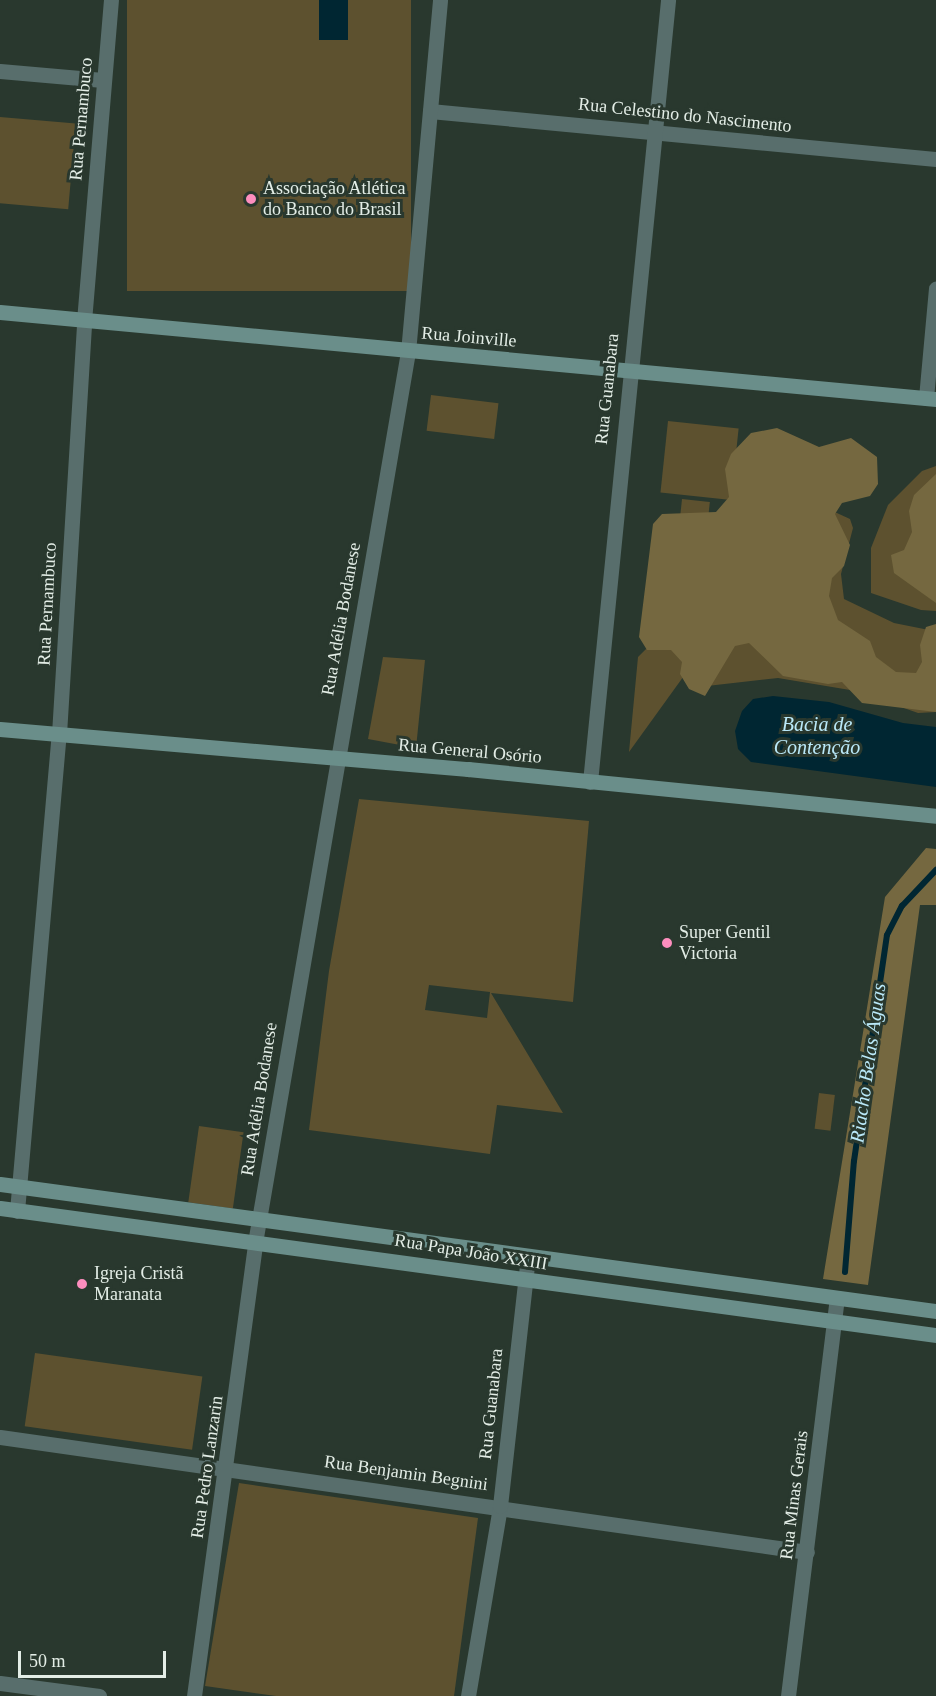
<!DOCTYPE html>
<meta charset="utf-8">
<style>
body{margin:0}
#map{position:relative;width:936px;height:1696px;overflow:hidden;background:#29382e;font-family:Georgia,serif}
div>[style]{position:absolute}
.green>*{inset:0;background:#5d512f;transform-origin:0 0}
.forest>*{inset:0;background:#756840}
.water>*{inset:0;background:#002632;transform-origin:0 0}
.stream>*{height:6px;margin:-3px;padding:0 3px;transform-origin:3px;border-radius:3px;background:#002632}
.street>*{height:15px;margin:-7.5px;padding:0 7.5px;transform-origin:7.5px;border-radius:7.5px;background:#586e6c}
.secondary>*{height:15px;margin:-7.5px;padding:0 7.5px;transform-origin:7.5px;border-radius:7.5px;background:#6a8e8a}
.dots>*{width:16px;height:16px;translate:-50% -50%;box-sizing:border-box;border:3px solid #29382e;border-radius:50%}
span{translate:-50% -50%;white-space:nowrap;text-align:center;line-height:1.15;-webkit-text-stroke:6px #29382e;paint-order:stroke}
.street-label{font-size:18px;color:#e3ede6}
.poi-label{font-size:18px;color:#e3ede6}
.left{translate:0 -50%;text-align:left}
.water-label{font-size:20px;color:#bae9f9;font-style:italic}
.scale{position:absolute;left:18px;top:1651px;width:148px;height:27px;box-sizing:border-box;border:3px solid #e3ede6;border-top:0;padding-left:8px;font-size:18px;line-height:21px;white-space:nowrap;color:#e3ede6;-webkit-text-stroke:4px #29382e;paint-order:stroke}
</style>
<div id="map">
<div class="green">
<i style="left:127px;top:0;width:284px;height:291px"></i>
<i style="left:0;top:117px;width:76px;height:86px;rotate:5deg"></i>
<i style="left:431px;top:395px;width:68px;height:36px;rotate:7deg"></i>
<i style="left:668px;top:421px;width:71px;height:72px;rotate:6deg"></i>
<i style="clip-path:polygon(936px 466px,936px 611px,921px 610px,871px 593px,871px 548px,888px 505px,922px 471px)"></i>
<i style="left:682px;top:499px;width:28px;height:25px;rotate:6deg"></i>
<i style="clip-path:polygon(826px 508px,850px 519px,853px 528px,841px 574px,844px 599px,894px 623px,934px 631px,936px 712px,918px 713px,856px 691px,778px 678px,707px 686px,706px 664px)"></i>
<i style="clip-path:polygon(655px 570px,686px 673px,629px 752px,638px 657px,653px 642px)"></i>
<i style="clip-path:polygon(383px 657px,425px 660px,416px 748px,368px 739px)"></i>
<i style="clip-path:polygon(evenodd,359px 799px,589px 821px,573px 1002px,491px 993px,563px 1113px,497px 1105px,490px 1154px,309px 1130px,329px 971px,359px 799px,429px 985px,490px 992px,487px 1018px,425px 1010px,429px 985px)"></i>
<i style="left:819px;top:1093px;width:16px;height:36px;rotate:7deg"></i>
<i style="left:199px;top:1126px;width:45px;height:77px;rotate:8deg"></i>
<i style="left:35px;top:1353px;width:169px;height:74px;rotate:8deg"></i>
<i style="clip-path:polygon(239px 1483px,478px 1518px,454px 1696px,276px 1696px,205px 1686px)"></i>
</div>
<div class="forest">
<i style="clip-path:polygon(777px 428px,819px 447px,851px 438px,877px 457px,878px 484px,870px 496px,842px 503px,835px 514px,850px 545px,844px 566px,832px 578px,829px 596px,838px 620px,870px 641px,876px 657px,896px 672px,916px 673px,922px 662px,920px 645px,926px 627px,936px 624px,936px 712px,862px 703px,842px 682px,828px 684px,783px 676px,749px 643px,735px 646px,705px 696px,689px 689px,680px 674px,682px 662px,671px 650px,647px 650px,639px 637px,653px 524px,662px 514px,716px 512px,729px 497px,725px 469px,731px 454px,751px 433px)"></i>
<i style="clip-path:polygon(936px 474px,936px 603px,894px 573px,891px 555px,904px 550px,912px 532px,909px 511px,914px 495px)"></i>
<i style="clip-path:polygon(926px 848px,936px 849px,936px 905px,920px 905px,868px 1285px,823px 1279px,885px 897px)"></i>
</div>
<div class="water">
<i style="left:319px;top:0;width:29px;height:40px"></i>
<i style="clip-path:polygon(773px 696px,829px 702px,903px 723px,936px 727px,936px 787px,751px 762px,738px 749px,735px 731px,742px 711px,753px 699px)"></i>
</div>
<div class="stream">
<i style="left:845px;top:1272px;width:111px;rotate:-85.4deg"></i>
<i style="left:854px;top:1161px;width:228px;rotate:-81.7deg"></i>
<i style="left:887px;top:935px;width:33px;rotate:-63deg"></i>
<i style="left:902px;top:906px;width:50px;rotate:-46.6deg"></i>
</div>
<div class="street">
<i style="left:0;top:71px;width:103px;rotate:5deg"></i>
<i style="left:430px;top:111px;width:508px;rotate:5.42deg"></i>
<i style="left:926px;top:398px;width:110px;rotate:-84.8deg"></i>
<i style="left:590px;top:782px;width:786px;rotate:-84.3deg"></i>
<i style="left:17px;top:1211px;width:479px;rotate:-85deg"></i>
<i style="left:59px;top:734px;width:414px;rotate:-86.5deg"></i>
<i style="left:84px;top:321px;width:322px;rotate:-85.2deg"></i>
<i style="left:0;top:1437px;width:815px;rotate:8.11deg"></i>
<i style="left:0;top:1683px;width:100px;rotate:7.5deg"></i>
<i style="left:194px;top:1696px;width:457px;rotate:-82.3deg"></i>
<i style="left:255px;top:1243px;width:904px;rotate:-80.26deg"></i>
<i style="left:408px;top:352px;width:353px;rotate:-84.8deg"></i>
<i style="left:468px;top:1696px;width:193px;rotate:-80.4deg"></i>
<i style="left:500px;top:1506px;width:251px;rotate:-83.6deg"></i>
<i style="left:788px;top:1696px;width:400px;rotate:-83deg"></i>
</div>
<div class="secondary">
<i style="left:0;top:312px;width:940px;rotate:5.31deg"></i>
<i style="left:0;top:729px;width:470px;rotate:4.9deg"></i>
<i style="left:468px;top:769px;width:470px;rotate:5.7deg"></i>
<i style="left:0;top:1184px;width:945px;rotate:7.73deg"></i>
<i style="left:0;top:1208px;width:945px;rotate:7.73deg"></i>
</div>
<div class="dots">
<i style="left:251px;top:199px;background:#fd8ebe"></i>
<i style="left:667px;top:943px;background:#fd8ebe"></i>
<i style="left:82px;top:1284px;background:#fd8ebe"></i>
</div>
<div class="street-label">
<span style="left:685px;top:115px;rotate:6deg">Rua Celestino do Nascimento</span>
<span style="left:81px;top:119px;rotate:-85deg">Rua Pernambuco</span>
<span style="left:469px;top:337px;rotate:5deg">Rua Joinville</span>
<span style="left:607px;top:389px;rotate:-84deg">Rua Guanabara</span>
<span style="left:47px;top:604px;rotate:-87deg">Rua Pernambuco</span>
<span style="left:341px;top:619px;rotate:-80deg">Rua Adélia Bodanese</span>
<span style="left:470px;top:751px;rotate:5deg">Rua General Osório</span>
<span style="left:259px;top:1099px;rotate:-81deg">Rua Adélia Bodanese</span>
<span style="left:471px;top:1252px;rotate:9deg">Rua Papa João XXIII</span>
<span style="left:491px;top:1404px;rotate:-84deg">Rua Guanabara</span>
<span style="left:207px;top:1467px;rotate:-82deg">Rua Pedro Lanzarin</span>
<span style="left:406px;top:1473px;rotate:8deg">Rua Benjamin Begnini</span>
<span style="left:794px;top:1495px;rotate:-83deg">Rua Minas Gerais</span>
</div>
<div class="poi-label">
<span class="left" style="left:263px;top:199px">Associação Atlética<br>do Banco do Brasil</span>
<span class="left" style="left:679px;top:943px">Super Gentil<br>Victoria</span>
<span class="left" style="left:94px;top:1284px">Igreja Cristã<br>Maranata</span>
</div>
<div class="water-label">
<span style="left:817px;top:736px">Bacia de<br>Contenção</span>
<span style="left:868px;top:1063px;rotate:-82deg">Riacho Belas Águas</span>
</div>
<div class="scale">50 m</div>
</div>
